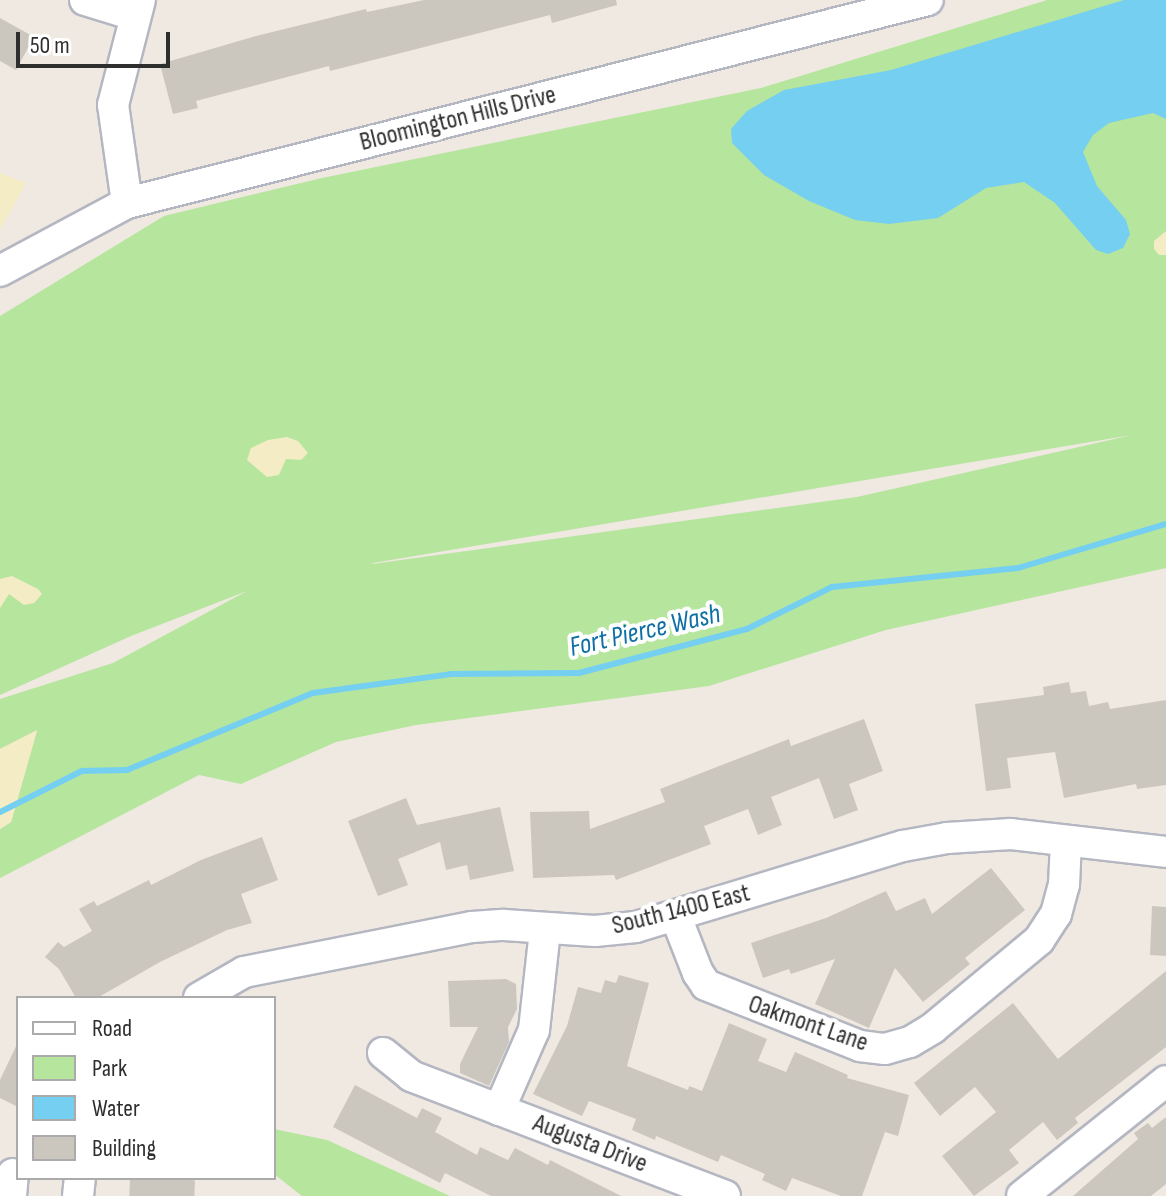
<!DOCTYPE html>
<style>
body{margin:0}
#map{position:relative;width:1166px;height:1196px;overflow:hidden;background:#efe9e1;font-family:"Sofia Sans Condensed",sans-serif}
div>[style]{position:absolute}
.green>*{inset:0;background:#b6e59e}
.sand>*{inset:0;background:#f3ecc5}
.water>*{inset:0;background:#75cff0}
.stream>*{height:6px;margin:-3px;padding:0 3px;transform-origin:3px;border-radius:3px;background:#75cff0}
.building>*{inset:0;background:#cbc7bf;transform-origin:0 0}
.roads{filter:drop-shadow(2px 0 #b4b7c1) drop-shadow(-2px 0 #b4b7c1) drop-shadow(0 2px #b4b7c1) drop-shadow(0 -2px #b4b7c1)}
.minor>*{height:30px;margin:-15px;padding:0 15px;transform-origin:15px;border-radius:15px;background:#fff}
span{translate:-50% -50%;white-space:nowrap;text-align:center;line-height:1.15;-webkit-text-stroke:8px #fff;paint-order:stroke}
.street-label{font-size:26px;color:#2e2e2e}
.water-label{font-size:28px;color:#0d6fa3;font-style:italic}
.legend{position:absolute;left:16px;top:996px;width:260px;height:184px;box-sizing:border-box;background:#fff;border:2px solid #ababab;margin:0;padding:10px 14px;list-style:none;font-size:24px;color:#2e2e2e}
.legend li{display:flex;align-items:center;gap:16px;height:40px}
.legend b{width:40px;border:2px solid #ababab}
.scale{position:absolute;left:16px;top:32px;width:154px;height:36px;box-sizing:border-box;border:4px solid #2e2e2e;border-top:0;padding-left:10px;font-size:24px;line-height:28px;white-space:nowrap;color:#2e2e2e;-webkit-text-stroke:6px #fff;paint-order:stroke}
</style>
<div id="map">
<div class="green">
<i style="clip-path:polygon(evenodd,1047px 0,1166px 0,1166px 568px,886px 630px,709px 686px,416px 725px,336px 742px,241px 784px,199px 775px,0 878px,0 829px,11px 822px,37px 731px,0 749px,0 699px,113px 663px,247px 591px,131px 636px,0 695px,0 316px,164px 216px,322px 178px,761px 88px,1047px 0,1132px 435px,857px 497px,372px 564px,373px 563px,1132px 435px)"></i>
<i style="clip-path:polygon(274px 1129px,327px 1140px,450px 1196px,302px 1196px,274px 1174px)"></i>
</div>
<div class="sand">
<i style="clip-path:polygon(0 173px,26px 183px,0 230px)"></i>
<i style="clip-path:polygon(1166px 231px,1166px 255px,1159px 255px,1154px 249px,1154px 241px)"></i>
<i style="clip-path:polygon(287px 437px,298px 441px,308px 453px,301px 460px,286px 459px,279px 475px,267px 477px,247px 460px,251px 448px,268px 440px)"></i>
<i style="clip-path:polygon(12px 576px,38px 589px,42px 594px,34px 603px,24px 605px,9px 594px,0 608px,0 579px)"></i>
<i style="clip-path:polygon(37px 730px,11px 822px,0 829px,0 749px)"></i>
</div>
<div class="water">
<i style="clip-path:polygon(1124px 0,1166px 0,1166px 119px,1153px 113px,1109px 123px,1093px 135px,1083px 152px,1097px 186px,1126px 220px,1130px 234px,1123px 248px,1108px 254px,1096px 250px,1055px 203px,1024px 182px,986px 188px,938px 218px,889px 224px,855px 220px,809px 201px,764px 175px,732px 143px,731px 129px,747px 111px,784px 90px,891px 70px)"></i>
</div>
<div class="stream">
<i style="left:0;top:812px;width:92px;rotate:-26.6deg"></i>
<i style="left:82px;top:771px;width:45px;rotate:-1.3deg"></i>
<i style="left:127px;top:770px;width:201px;rotate:-22.5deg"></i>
<i style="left:313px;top:693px;width:139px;rotate:-7.8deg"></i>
<i style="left:451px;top:674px;width:128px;rotate:-0.4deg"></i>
<i style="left:579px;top:673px;width:174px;rotate:-14.7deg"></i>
<i style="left:747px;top:629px;width:95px;rotate:-26.3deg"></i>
<i style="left:832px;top:587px;width:187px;rotate:-5.8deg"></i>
<i style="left:1018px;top:568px;width:154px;rotate:-16.6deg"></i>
</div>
<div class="building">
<i style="clip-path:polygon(424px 0,616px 0,617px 5px,552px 23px,550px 15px,330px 71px,329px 66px,196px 101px,198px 108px,173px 114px,160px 64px,256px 36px,366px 9px,367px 12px)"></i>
<i style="clip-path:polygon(0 18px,34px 37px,16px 70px,0 61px)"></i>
<i style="clip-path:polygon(1069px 682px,1071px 693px,1086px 691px,1089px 706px,1108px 702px,1110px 709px,1166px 700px,1166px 785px,1137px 789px,1136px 784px,1064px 798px,1055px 752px,1007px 758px,1011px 788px,986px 791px,975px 704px,1044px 695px,1043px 687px)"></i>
<i style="clip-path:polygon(864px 719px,883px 771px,849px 784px,858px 810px,834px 819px,819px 778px,771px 797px,782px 825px,758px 835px,748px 809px,704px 826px,711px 844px,616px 880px,614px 875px,533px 878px,530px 812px,589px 811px,590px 829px,665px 802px,660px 789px,789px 739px,791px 746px)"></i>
<i style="clip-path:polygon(406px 798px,417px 825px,500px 807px,514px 871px,470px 880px,467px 865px,446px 870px,440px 842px,398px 859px,408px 885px,378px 896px,348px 821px)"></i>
<i style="clip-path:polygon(262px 837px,278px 880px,241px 894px,252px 923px,227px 930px,160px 962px,97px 998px,76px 998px,59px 969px,45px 957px,58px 942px,64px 947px,92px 931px,79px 909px,94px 901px,97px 906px,149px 880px,151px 885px,201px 860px)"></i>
<i style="clip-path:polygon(991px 868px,1025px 910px,965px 958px,970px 964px,923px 1002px,895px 968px,869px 1028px,815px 1004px,835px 959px,791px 974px,789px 969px,763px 978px,751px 943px,826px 918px,886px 891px,896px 911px,925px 898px,932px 914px)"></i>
<i style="clip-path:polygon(1152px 906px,1166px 907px,1166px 956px,1150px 955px)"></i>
<i style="clip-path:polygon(1166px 971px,1166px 1047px,1075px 1118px,1078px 1123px,1057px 1140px,1043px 1122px,1009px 1150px,1019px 1163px,974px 1196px,942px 1156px,996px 1112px,975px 1087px,940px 1116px,914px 1083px,1013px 1003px,1058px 1059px)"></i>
<i style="clip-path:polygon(619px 975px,649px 983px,627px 1066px,688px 1090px,689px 1086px,702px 1091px,729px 1023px,767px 1039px,758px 1061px,786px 1072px,795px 1052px,848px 1075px,847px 1078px,909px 1095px,898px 1136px,885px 1132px,862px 1196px,841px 1196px,792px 1178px,786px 1191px,762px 1180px,765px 1174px,721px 1155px,718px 1162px,656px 1136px,655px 1140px,632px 1130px,636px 1119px,589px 1101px,582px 1116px,533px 1094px,567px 1026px,578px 987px,601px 993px,605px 980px,616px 983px)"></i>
<i style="clip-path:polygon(506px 979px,516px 984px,517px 1009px,508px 1027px,509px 1042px,489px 1086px,460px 1073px,460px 1064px,478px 1027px,450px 1027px,448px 981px)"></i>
<i style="clip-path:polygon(18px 1042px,18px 1107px,0 1098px,0 1080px)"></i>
<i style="clip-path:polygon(355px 1085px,417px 1118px,422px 1108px,442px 1118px,435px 1132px,477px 1155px,480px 1147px,508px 1160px,515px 1148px,548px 1165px,550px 1160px,621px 1196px,491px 1196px,445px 1173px,440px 1183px,333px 1127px)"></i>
<i style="clip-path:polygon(1166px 1117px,1166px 1184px,1151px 1196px,1073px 1196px,1138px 1139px,1134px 1133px,1148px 1123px,1152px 1128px)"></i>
<i style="left:130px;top:1178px;width:65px;height:18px;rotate:2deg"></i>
</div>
<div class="roads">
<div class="minor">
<i style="left:85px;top:0;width:51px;rotate:17deg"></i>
<i style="left:127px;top:203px;width:99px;rotate:-98.1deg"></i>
<i style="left:113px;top:105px;width:108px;rotate:-75.6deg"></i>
<i style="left:0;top:271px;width:144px;rotate:-28.2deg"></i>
<i style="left:127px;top:203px;width:826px;rotate:-14.22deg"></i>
<i style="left:676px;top:917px;width:60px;rotate:68.6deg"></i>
<i style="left:698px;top:973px;width:14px;rotate:56deg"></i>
<i style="left:706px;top:985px;width:166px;rotate:21.6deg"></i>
<i style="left:860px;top:1046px;width:25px;rotate:7deg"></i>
<i style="left:885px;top:1049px;width:26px;rotate:-16deg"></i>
<i style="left:910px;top:1042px;width:27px;rotate:-31deg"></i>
<i style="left:933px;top:1028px;width:138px;rotate:-39.7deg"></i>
<i style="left:1039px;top:940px;width:31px;rotate:-57deg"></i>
<i style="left:1056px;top:914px;width:30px;rotate:-75deg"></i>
<i style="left:1064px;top:885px;width:44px;rotate:-87.4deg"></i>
<i style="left:199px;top:998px;width:52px;rotate:-30deg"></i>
<i style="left:244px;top:972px;width:232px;rotate:-11.2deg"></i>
<i style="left:472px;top:927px;width:32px;rotate:-4deg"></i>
<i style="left:504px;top:925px;width:91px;rotate:3.8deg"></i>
<i style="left:595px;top:931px;width:41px;rotate:-5.6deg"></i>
<i style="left:636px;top:927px;width:279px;rotate:-16.9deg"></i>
<i style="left:903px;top:846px;width:45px;rotate:-10.3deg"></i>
<i style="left:947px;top:838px;width:64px;rotate:-3.6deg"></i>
<i style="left:1011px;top:834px;width:156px;rotate:6.6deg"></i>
<i style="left:383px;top:1053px;width:36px;rotate:39deg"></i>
<i style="left:411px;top:1076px;width:336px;rotate:20.9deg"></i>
<i style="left:499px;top:1110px;width:87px;rotate:-66.4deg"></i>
<i style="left:534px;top:1030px;width:101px;rotate:-83.7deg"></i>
<i style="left:11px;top:1196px;width:22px;rotate:-85deg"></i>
<i style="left:78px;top:1196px;width:18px;rotate:-84deg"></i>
<i style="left:1022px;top:1196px;width:184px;rotate:-38.6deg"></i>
</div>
</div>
<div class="street-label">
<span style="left:458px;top:119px;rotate:-14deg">Bloomington Hills Drive</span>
<span style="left:681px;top:910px;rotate:-14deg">South 1400 East</span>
<span style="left:808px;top:1024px;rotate:19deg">Oakmont Lane</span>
<span style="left:590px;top:1144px;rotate:21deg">Augusta Drive</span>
</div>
<div class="water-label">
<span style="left:645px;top:631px;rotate:-13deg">Fort Pierce Wash</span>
</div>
<ul class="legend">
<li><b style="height:10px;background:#fff"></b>Road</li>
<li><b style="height:22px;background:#b6e59e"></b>Park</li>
<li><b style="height:22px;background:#75cff0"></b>Water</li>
<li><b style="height:22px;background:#cbc7bf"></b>Building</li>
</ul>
<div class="scale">50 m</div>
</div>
